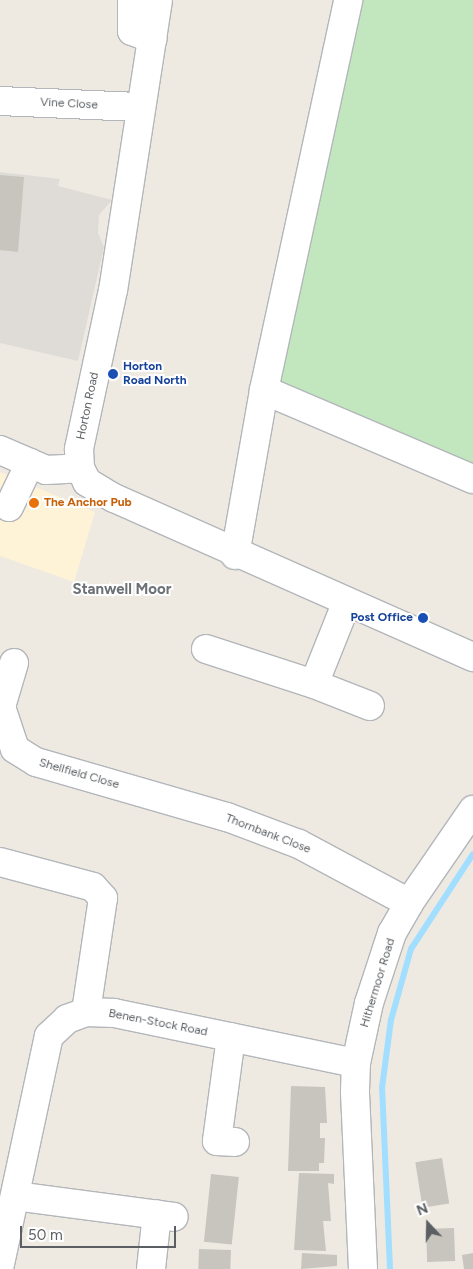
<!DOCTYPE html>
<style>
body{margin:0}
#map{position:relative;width:473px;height:1269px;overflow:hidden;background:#eeeae2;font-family:Figtree,sans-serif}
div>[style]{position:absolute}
.commercial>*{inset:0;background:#fef2d7}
.industrial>*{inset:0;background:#dfdcd7}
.green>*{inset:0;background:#c2e6be}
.stream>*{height:6px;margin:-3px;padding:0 3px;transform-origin:3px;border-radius:3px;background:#a1deff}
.building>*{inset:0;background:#c8c5bf;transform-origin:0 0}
.roads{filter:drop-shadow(1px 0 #b3b6ba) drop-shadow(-1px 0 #b3b6ba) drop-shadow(0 1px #b3b6ba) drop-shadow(0 -1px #b3b6ba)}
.minor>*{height:28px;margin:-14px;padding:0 14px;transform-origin:14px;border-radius:14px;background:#fff}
.dots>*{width:14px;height:14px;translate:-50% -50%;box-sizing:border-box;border:2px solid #fff;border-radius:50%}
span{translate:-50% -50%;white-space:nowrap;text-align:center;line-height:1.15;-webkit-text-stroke:4px #fff;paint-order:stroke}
.street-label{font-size:12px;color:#5b5f63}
.transit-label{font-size:12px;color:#164399;font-weight:700}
.left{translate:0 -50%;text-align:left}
.right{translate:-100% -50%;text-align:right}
.food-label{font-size:12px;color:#c56008;font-weight:700}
.quarter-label{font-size:15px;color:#6c7175;font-weight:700}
.north{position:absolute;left:403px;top:1199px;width:50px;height:50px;-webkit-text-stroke:4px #fff;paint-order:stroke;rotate:339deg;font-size:14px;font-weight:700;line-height:20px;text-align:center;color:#5b5f63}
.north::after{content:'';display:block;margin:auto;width:18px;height:22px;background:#5b5f63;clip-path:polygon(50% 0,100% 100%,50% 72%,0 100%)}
.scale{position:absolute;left:20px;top:1226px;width:156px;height:22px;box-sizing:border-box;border:2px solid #5b5f63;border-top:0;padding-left:6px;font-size:15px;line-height:18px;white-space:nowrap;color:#5b5f63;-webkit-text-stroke:4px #fff;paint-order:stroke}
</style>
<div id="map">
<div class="commercial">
<i style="clip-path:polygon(0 472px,95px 512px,74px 582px,0 556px)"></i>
</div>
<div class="industrial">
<i style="clip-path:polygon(0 172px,60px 179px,58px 186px,112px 200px,99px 215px,98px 233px,104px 247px,78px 361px,0 343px)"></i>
</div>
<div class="green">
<i style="clip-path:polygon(355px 0,473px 0,473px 482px,271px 384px)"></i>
</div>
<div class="stream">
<i style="left:390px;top:1269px;width:181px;rotate:-92.5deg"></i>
<i style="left:382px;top:1088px;width:69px;rotate:-82.5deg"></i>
<i style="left:391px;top:1020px;width:74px;rotate:-74.3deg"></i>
<i style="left:411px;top:949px;width:113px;rotate:-56.9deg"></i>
</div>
<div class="building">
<i style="clip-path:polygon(0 175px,24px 177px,18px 252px,0 250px)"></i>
<i style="clip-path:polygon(291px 1086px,325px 1087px,327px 1123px,320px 1123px,320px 1138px,325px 1138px,324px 1163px,319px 1163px,319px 1171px,288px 1171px)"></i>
<i style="left:442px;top:1158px;width:46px;height:27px;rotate:81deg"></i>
<i style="clip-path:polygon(299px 1173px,334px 1174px,334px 1184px,328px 1183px,331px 1221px,323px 1221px,326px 1251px,294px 1250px)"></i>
<i style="left:211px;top:1174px;width:28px;height:68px;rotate:6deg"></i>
<i style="left:454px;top:1228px;width:33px;height:28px;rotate:88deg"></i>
<i style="left:199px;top:1249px;width:32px;height:20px;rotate:2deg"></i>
<i style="clip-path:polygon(302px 1253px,337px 1255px,337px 1266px,301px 1269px)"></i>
<i style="clip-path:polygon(473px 1253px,473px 1269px,464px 1269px,462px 1255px)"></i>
</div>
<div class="roads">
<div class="minor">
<i style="left:132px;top:0;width:31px;rotate:90deg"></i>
<i style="left:132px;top:31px;width:22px;rotate:21deg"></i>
<i style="left:158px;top:0;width:293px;rotate:98.8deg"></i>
<i style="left:113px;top:290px;width:163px;rotate:102.1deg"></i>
<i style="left:79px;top:449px;width:19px;rotate:87deg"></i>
<i style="left:80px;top:468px;width:16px;rotate:63deg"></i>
<i style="left:87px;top:482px;width:31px;rotate:31deg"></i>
<i style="left:114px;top:498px;width:393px;rotate:23.9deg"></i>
<i style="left:0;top:101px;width:139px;rotate:2.5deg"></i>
<i style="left:264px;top:390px;width:227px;rotate:23.1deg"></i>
<i style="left:0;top:450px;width:50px;rotate:23.5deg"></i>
<i style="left:46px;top:470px;width:34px;rotate:-3deg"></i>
<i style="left:9px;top:507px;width:49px;rotate:-64.5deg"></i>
<i style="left:235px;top:555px;width:168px;rotate:-80deg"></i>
<i style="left:264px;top:390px;width:399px;rotate:-77.8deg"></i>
<i style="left:346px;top:604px;width:86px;rotate:111.8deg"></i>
<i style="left:314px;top:684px;width:60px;rotate:21.4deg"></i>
<i style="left:206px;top:649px;width:114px;rotate:18deg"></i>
<i style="left:14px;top:663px;width:46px;rotate:106.5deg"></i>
<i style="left:1px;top:707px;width:44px;rotate:71.6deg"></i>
<i style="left:15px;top:749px;width:25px;rotate:32deg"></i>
<i style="left:36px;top:762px;width:199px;rotate:16.1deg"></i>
<i style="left:227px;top:817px;width:77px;rotate:20.6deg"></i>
<i style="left:299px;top:844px;width:125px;rotate:28.2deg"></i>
<i style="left:0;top:862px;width:96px;rotate:15deg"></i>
<i style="left:93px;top:887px;width:15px;rotate:48deg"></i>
<i style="left:103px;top:898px;width:115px;rotate:98.5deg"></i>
<i style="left:231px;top:1037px;width:105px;rotate:97.7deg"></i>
<i style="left:217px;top:1141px;width:18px;rotate:3deg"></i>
<i style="left:15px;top:1196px;width:160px;rotate:7.5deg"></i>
<i style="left:0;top:1264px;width:233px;rotate:-77.9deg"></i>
<i style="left:49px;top:1036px;width:25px;rotate:-43deg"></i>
<i style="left:67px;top:1019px;width:20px;rotate:-20deg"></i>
<i style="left:86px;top:1012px;width:28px;rotate:2deg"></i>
<i style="left:114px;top:1013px;width:247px;rotate:11.7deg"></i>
<i style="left:151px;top:1269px;width:55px;rotate:-83.8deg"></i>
<i style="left:363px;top:1269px;width:178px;rotate:-92.6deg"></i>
<i style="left:355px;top:1091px;width:28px;rotate:-88deg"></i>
<i style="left:356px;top:1063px;width:61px;rotate:-77.8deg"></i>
<i style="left:369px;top:1003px;width:74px;rotate:-71.8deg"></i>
<i style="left:392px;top:933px;width:34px;rotate:-60deg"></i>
<i style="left:409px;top:903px;width:113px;rotate:-55.5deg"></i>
</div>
</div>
<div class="dots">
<i style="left:113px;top:374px;background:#1a4fb4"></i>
<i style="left:34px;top:503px;background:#e8710a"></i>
<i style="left:423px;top:618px;background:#1a4fb4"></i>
</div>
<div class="street-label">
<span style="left:69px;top:104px;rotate:3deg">Vine Close</span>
<span style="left:88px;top:406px;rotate:-78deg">Horton Road</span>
<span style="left:79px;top:774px;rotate:16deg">Shellfield Close</span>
<span style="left:268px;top:834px;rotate:21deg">Thornbank Close</span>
<span style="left:378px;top:983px;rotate:-73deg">Hithermoor Road</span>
<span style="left:158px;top:1023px;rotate:11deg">Benen-Stock Road</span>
</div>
<div class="transit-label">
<span class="left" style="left:123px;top:374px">Horton<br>Road North</span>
<span class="right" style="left:413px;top:618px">Post Office</span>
</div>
<div class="food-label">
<span class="left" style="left:44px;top:503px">The Anchor Pub</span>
</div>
<div class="quarter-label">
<span style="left:122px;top:590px">Stanwell Moor</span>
</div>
<div class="north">N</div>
<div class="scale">50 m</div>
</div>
